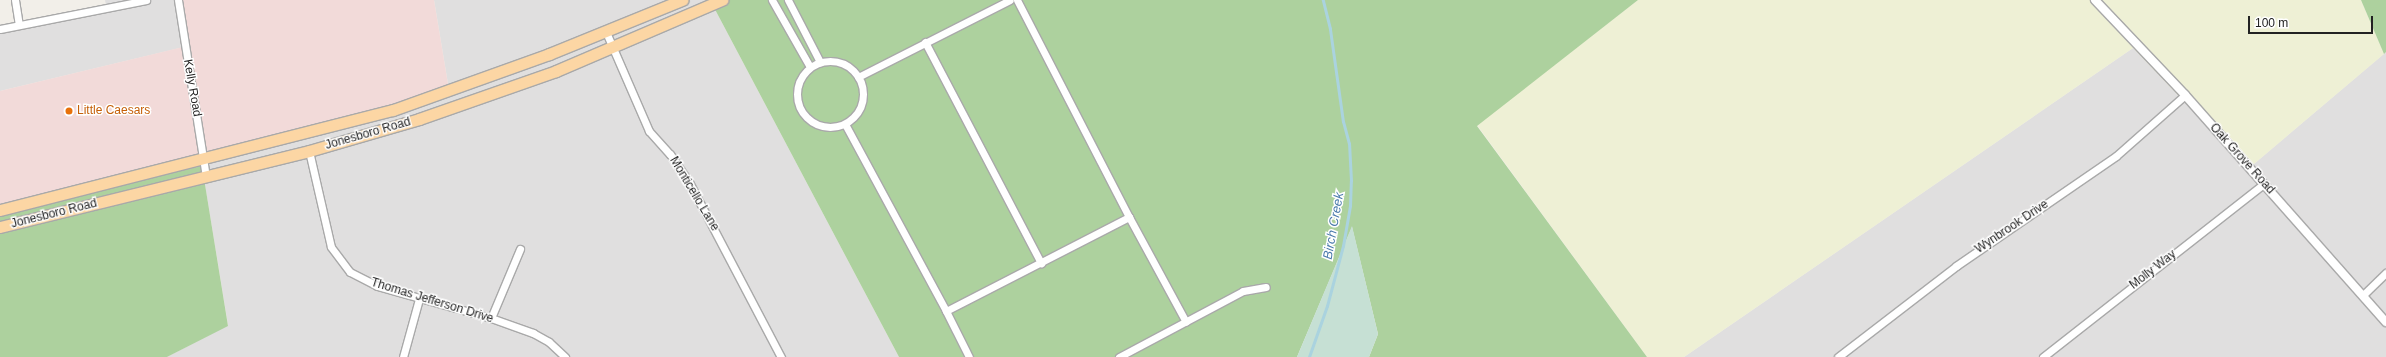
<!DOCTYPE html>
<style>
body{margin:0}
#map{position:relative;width:2386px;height:357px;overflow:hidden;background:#f2efe9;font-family:Helvetica,sans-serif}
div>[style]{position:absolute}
.residential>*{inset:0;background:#e0dfdf}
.commercial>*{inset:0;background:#f2dad9}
.farmland>*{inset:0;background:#eef0d5}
.forest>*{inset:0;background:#add19e}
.wetland>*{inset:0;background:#c6e0d4}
.stream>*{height:2.5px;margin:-1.25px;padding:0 1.25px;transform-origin:1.25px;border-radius:1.25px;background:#aad3df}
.roads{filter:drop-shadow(1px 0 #a9a9a9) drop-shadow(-1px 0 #a9a9a9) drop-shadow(0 1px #a9a9a9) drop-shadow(0 -1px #a9a9a9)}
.minor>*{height:7px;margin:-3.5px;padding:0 3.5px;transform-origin:3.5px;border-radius:3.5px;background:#fff}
.minor>.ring{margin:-3.5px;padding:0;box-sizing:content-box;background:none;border:7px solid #fff;border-radius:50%}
.tertiary>*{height:8px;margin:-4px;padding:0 4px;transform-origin:4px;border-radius:4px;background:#fff}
.primary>*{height:11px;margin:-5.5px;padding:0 5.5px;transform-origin:5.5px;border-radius:5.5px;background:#fcd6a4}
.dots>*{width:11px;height:11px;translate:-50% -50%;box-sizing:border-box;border:2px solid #fff;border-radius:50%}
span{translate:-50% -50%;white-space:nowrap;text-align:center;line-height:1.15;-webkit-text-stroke:3px #fff;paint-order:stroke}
.street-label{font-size:12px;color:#222}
.food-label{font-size:12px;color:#c56008}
.left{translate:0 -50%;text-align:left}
.water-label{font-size:13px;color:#4a7aab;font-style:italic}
.scale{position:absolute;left:2248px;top:16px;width:125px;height:18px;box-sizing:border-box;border:2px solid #222;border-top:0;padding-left:5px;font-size:12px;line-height:14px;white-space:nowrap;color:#222;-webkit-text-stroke:3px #fff;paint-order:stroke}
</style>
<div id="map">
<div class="residential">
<i style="clip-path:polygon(105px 0,175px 0,184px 47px,0 91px,0 29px,106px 5px)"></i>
<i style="clip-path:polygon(434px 0,710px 0,899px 357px,167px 357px,228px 325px,202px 166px,450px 96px)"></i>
<i style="clip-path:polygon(2133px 48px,2248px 169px,2386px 52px,2386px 357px,1684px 357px)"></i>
</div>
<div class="commercial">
<i style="clip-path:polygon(175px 0,434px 0,450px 96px,202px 166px,0 212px,0 91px,183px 47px)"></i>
</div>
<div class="farmland">
<i style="clip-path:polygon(1638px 0,2361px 0,2384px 54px,2248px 169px,2133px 48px,1684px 357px,1647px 357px,1477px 125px)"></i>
</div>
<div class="forest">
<i style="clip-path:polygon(710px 0,1638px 0,1477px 126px,1647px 357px,1369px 357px,1378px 334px,1352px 227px,1297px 357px,899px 357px)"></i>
<i style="clip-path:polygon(2361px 0,2386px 0,2386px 52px,2384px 54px)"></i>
<i style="clip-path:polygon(202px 166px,228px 326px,167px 357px,0 357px,0 212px)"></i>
</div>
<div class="wetland">
<i style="clip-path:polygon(1352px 226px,1378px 334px,1369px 357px,1297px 357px)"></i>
</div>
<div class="stream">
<i style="left:1309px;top:357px;width:54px;rotate:-70.6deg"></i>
<i style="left:1327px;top:306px;width:62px;rotate:-75.1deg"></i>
<i style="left:1343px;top:246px;width:41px;rotate:-80.1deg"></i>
<i style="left:1350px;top:206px;width:25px;rotate:-88deg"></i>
<i style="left:1351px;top:181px;width:37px;rotate:-93deg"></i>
<i style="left:1349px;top:144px;width:23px;rotate:-105deg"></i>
<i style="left:1343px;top:122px;width:94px;rotate:-98deg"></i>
<i style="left:1330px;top:29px;width:30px;rotate:-104deg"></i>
</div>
<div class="roads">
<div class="minor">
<i style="left:15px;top:0;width:24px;rotate:81deg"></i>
<i style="left:178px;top:0;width:179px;rotate:81deg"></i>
<i style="left:772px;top:0;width:77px;rotate:60.4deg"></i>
<i style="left:788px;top:0;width:70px;rotate:62.7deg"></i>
<i style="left:0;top:29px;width:149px;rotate:-11.2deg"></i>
<i style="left:606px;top:32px;width:108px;rotate:66.5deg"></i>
<i style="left:649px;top:131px;width:31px;rotate:48deg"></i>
<i style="left:670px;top:154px;width:34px;rotate:56deg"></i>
<i style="left:689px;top:182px;width:198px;rotate:62.3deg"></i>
<i style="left:925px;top:42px;width:250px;rotate:62.3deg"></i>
<i class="ring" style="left:797px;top:61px;width:59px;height:59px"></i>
<i style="left:858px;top:77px;width:170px;rotate:-26.9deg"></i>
<i style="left:845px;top:124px;width:213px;rotate:61.6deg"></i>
<i style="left:946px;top:311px;width:206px;rotate:-27.2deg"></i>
<i style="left:1129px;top:217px;width:244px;rotate:-117.3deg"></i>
<i style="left:309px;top:151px;width:98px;rotate:77.1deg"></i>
<i style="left:331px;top:247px;width:31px;rotate:53deg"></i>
<i style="left:350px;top:272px;width:30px;rotate:27deg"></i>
<i style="left:377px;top:286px;width:118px;rotate:15.7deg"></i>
<i style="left:491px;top:318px;width:45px;rotate:19.7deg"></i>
<i style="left:533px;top:333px;width:18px;rotate:29deg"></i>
<i style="left:549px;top:342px;width:22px;rotate:43deg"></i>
<i style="left:1129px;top:217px;width:119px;rotate:61.5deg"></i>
<i style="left:2363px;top:295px;width:32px;rotate:-44deg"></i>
<i style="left:946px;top:311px;width:51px;rotate:63.4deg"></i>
<i style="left:491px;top:318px;width:75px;rotate:-67.2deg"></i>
<i style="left:403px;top:357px;width:60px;rotate:-74.6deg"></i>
<i style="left:1119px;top:357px;width:140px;rotate:-28deg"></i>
<i style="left:1243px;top:291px;width:23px;rotate:-10deg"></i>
<i style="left:1838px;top:357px;width:149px;rotate:-37.6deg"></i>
<i style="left:1956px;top:266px;width:194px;rotate:-34.5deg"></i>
<i style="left:2116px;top:156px;width:92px;rotate:-41.5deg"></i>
<i style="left:2043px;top:357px;width:281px;rotate:-38.1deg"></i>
</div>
<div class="tertiary">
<i style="left:2095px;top:0;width:131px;rotate:46.5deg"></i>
<i style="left:2185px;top:95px;width:303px;rotate:48.5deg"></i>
</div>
<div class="primary">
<i style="left:0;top:210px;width:406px;rotate:-14.3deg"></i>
<i style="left:393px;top:110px;width:166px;rotate:-19.7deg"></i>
<i style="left:549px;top:54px;width:144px;rotate:-22.1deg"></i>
<i style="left:0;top:227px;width:318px;rotate:-13.8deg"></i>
<i style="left:309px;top:151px;width:115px;rotate:-16.2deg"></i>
<i style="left:419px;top:119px;width:145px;rotate:-19.3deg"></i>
<i style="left:556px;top:71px;width:181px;rotate:-23.2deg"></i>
</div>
</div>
<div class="dots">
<i style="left:69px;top:111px;background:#e8710a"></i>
</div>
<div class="street-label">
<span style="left:192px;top:88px;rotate:80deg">Kelly Road</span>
<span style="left:368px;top:134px;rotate:-16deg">Jonesboro Road</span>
<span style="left:2242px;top:159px;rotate:48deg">Oak Grove Road</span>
<span style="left:694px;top:194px;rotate:59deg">Monticello Lane</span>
<span style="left:54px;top:214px;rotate:-14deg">Jonesboro Road</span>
<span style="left:2012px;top:227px;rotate:-34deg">Wynbrook Drive</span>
<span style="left:2153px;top:270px;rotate:-38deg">Molly Way</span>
<span style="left:432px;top:301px;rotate:17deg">Thomas Jefferson Drive</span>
</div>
<div class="food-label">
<span class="left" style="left:77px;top:111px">Little Caesars</span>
</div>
<div class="water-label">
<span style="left:1334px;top:226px;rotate:-80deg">Birch Creek</span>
</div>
<div class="scale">100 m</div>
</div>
